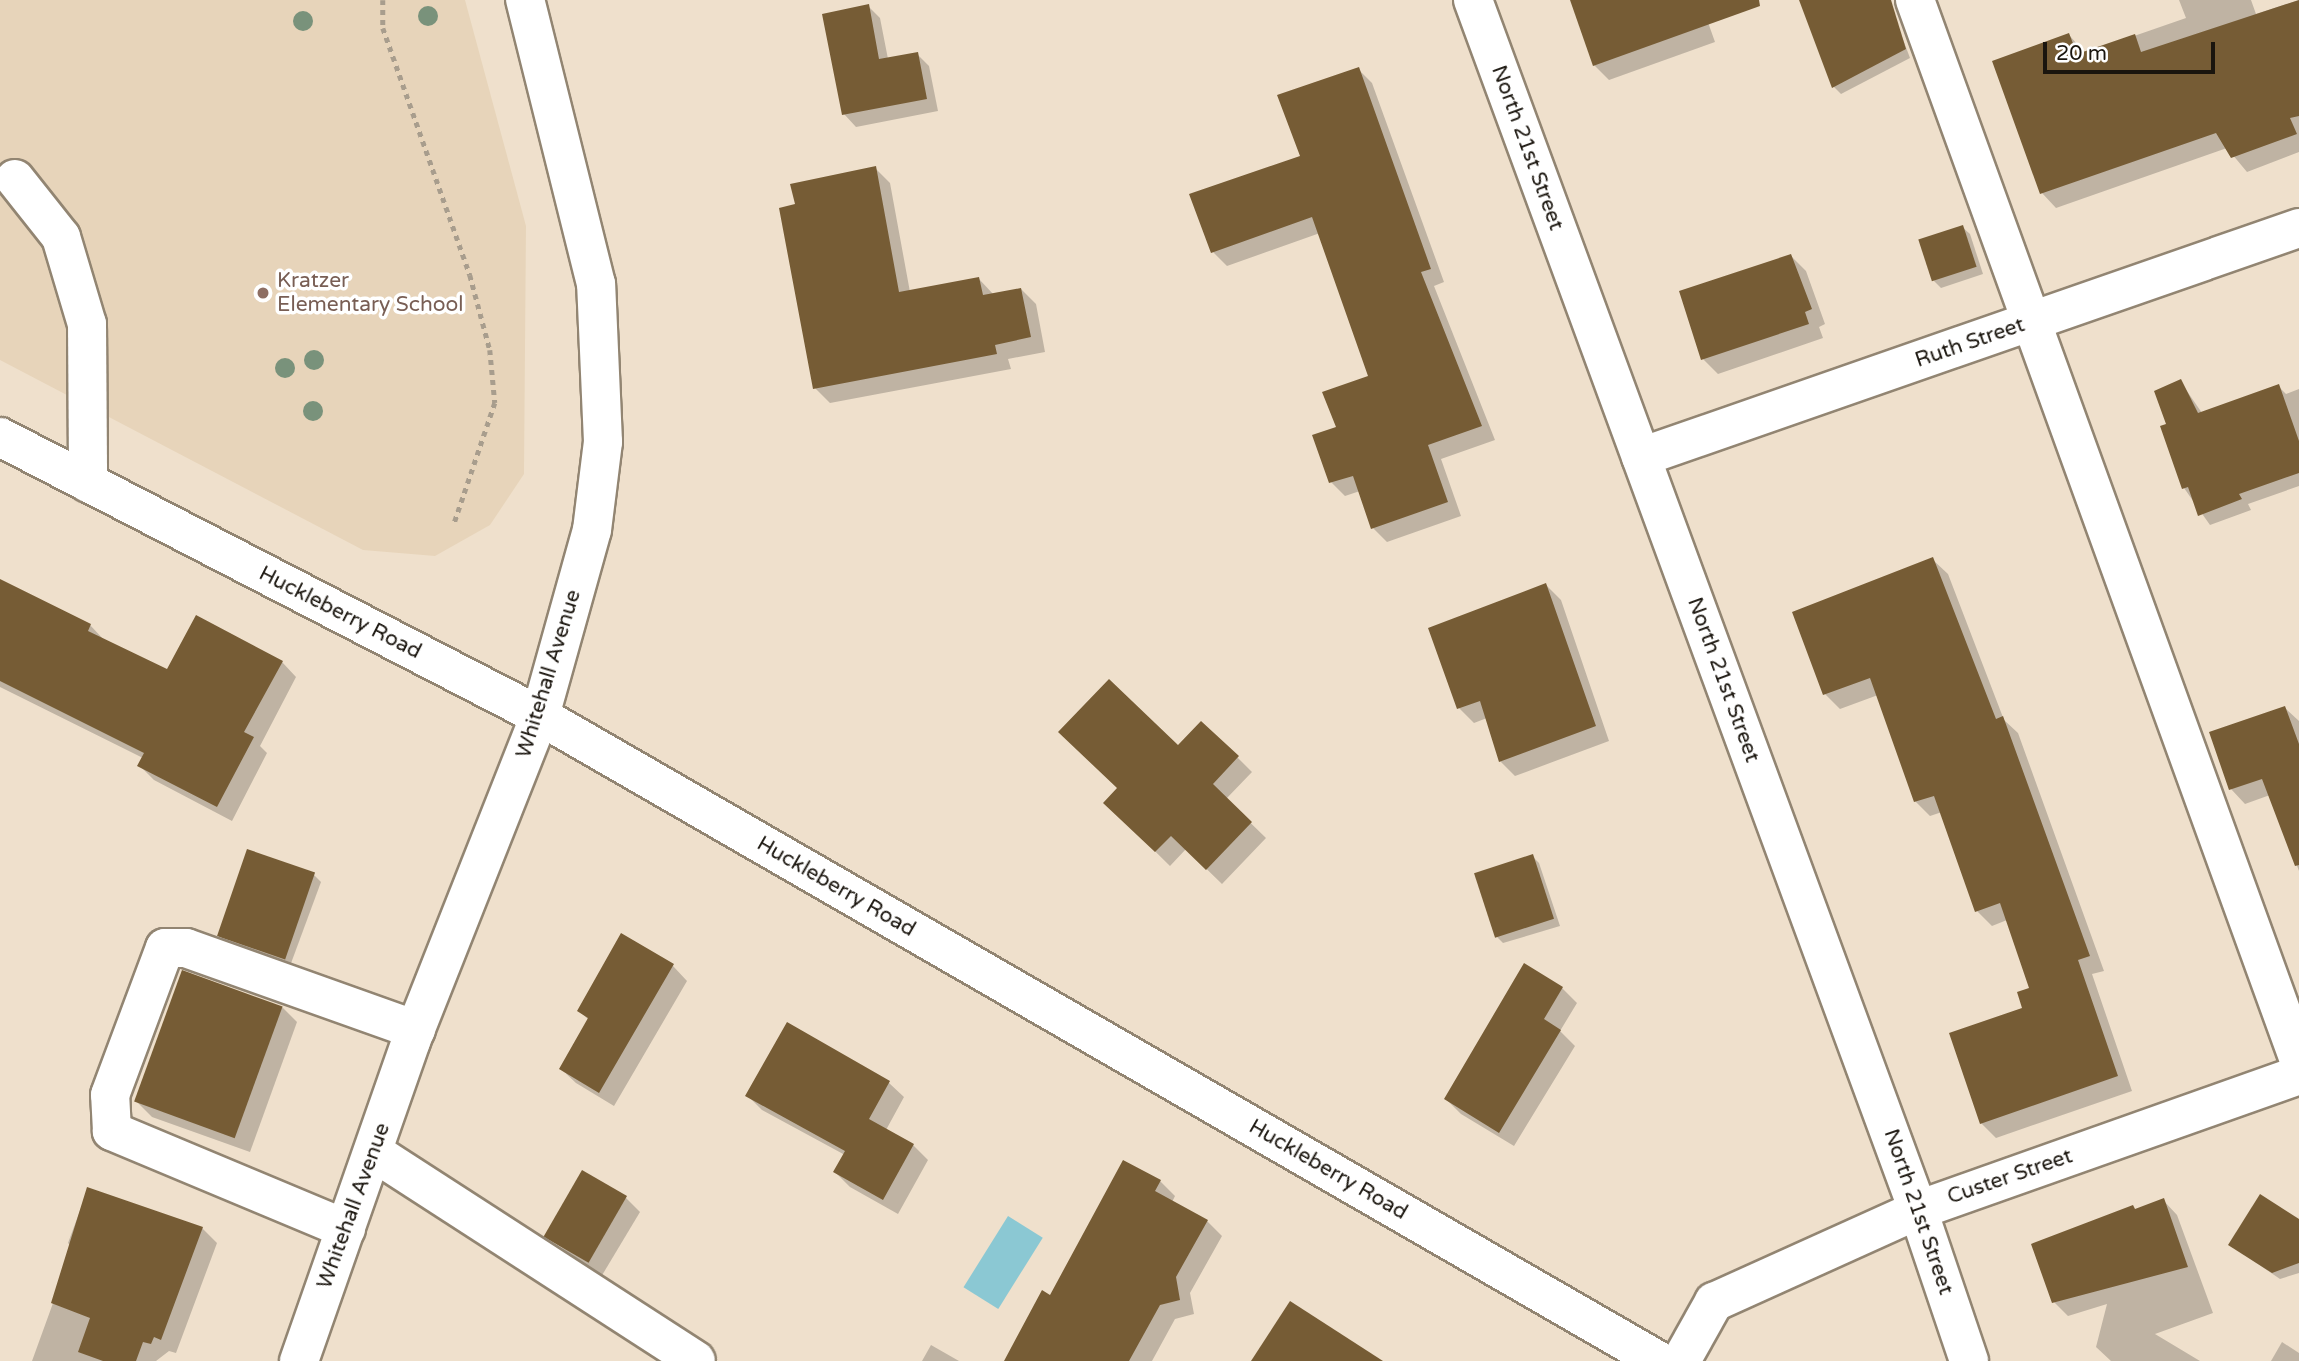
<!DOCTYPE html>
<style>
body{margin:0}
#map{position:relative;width:2299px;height:1361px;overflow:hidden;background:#efe0cc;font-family:"Varela Round",sans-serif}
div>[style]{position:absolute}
.built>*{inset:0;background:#e7d4ba}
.water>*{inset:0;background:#8bc8d3;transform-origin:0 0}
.shadow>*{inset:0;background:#0003}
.building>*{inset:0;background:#765c35;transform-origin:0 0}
.path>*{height:4.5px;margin-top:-2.25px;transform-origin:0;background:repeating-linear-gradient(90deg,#a89d8d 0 5px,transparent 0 10px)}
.roads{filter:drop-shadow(2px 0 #928572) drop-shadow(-2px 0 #928572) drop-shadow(0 2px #928572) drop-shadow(0 -2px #928572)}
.minor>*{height:38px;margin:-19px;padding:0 19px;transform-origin:19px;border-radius:19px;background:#fff}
.trees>*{width:20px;height:20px;margin:-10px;border-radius:50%;background:#79927b}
.dots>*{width:19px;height:19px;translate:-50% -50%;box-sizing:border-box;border:4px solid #fff;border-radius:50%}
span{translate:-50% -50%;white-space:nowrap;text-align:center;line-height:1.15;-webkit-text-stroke:7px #fff;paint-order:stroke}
.street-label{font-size:21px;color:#1a150e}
.education-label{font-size:21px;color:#785e54}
.left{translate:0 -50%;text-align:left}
.scale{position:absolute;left:2043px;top:42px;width:172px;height:32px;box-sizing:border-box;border:4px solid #1a150e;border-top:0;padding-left:9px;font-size:21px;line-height:24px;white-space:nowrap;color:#1a150e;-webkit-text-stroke:5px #fff;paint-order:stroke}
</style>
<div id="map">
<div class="built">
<i style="clip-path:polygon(0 0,465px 0,526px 226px,524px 474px,490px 525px,435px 556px,363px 550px,0 360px)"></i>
</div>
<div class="water">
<i style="left:1008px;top:1216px;width:41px;height:84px;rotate:32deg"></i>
</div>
<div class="shadow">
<i style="clip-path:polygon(1572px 0,1700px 0,1715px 42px,1609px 80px,1594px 65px)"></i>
<i style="clip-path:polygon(1801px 0,1888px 0,1910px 58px,1841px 94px,1834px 87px)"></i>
<i style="clip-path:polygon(2179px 0,2251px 0,2256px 14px,2299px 0,2299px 152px,2247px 172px,2227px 148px,2056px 208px,2042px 193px,1994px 62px,2069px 35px,2085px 53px,2186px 18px)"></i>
<i style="clip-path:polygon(868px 6px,880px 18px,888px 59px,917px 54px,929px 66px,938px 111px,856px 127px,844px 114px)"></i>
<i style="clip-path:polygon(1358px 69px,1372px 83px,1444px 282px,1434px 286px,1495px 440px,1441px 459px,1461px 516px,1387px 542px,1373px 528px,1360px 491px,1345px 496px,1331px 482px,1338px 428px,1370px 377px,1320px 233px,1227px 266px,1213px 252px,1302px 157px)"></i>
<i style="clip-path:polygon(875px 168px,890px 183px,910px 292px,979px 279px,994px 295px,1021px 289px,1036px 304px,1045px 352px,1008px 359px,1011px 369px,830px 403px,815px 388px,797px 205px)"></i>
<i style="clip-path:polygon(1962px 227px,1970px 234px,1983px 274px,1941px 288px,1934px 281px)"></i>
<i style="clip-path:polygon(1791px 256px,1806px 271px,1825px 324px,1819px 327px,1823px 338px,1718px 374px,1703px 359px)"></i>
<i style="clip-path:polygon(2180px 381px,2202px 413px,2278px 386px,2286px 394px,2299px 389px,2299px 486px,2248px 504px,2251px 510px,2210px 525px,2184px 488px,2168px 425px)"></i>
<i style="clip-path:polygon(1933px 560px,1948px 574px,2004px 720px,2018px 733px,2104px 971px,2092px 974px,2132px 1091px,1996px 1138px,1981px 1123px,2031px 989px,2007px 920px,1992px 926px,1977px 911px,1942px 812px,1930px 816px,1915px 801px,1878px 695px,1840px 709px,1825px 694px)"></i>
<i style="clip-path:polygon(0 583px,90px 625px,105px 641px,168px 671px,282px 662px,296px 677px,260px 746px,267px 753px,232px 821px,154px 780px,139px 765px,143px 758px,0 687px)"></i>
<i style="clip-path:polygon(1546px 585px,1561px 600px,1609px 741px,1515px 776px,1500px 761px,1487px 718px,1474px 723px,1459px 708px)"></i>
<i style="clip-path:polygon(2285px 708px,2299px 721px,2299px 871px,2270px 795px,2245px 804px,2231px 789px,2211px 733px)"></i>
<i style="clip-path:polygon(1178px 747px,1237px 757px,1252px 772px,1226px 799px,1266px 838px,1222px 884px,1186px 849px,1170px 866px,1106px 803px)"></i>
<i style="clip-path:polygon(1532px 856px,1539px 863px,1560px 926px,1503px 943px,1496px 936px)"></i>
<i style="clip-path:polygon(314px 875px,321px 882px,290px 966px,226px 942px,218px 935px)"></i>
<i style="clip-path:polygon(673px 966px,687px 981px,614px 1106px,576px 1083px,561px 1069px,589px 1020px,579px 1011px)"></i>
<i style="clip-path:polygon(1562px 988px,1577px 1003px,1560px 1031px,1575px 1046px,1514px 1146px,1461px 1114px,1446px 1099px)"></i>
<i style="clip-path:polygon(282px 1007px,297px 1022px,250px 1152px,152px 1117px,137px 1102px)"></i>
<i style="clip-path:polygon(787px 1025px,889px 1083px,904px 1097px,886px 1130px,913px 1145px,928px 1160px,898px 1214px,850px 1187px,835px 1172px,845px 1155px,762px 1110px,748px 1096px)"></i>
<i style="clip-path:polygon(1160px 1181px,1175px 1196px,1172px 1202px,1207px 1221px,1222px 1236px,1190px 1293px,1194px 1314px,1175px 1319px,1152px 1361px,1063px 1361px,1051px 1297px)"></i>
<i style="clip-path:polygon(88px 1189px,202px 1228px,217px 1243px,176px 1353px,169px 1351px,156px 1361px,32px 1361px,73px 1248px,68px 1243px)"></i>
<i style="clip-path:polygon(626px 1198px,640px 1212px,601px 1277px,545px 1235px)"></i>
<i style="clip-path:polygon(2163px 1200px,2177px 1215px,2213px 1313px,2155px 1334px,2200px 1361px,2111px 1361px,2096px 1347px,2107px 1304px,2068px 1316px,2054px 1302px,2136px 1210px)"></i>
<i style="clip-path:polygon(2299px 1220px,2299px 1273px,2280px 1279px,2230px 1245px)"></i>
<i style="clip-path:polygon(2282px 1342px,2299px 1353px,2299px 1361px,2271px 1361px)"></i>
<i style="clip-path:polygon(931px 1345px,959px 1361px,922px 1361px)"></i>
</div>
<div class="building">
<i style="clip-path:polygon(1570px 0,1759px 0,1760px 6px,1593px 66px)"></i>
<i style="clip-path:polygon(1799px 0,1891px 0,1906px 49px,1832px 88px)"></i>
<i style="clip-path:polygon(2299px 0,2299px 116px,2290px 118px,2297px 134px,2231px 158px,2216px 133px,2040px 194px,1992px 61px,2069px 33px,2077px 54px,2135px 34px,2141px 52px)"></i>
<i style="clip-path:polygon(869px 4px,879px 59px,918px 52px,927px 99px,842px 115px,822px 14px)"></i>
<i style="clip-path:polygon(1359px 67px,1431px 269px,1421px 272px,1482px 426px,1428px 445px,1448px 502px,1371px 529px,1353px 476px,1329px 483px,1312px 435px,1336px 427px,1322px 392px,1368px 376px,1312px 217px,1211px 253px,1189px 194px,1300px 156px,1277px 95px)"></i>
<i style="clip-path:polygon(876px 166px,899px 292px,979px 277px,983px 295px,1021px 288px,1031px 337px,995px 345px,997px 354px,813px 389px,779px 208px,795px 204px,790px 184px)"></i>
<i style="left:1963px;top:225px;width:44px;height:47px;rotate:72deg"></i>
<i style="clip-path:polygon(1791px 254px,1812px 309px,1805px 312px,1809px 324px,1701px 360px,1679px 291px)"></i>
<i style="clip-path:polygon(2181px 379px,2198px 413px,2279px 384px,2299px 441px,2299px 473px,2239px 494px,2242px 499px,2198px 516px,2188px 487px,2182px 489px,2160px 426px,2166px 424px,2154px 391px)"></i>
<i style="clip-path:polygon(1933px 557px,1996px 719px,2003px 716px,2090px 956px,2078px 960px,2118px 1076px,1980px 1124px,1949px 1033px,2022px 1008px,2017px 992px,2029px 988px,2000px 903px,1975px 912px,1934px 796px,1914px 802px,1870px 678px,1823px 695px,1792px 612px)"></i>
<i style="clip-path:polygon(0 579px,91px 624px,88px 631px,167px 669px,196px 615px,283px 661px,244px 732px,254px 737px,217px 807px,137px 766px,144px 753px,0 681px)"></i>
<i style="clip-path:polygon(1546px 583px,1596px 726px,1499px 762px,1480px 701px,1457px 709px,1428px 628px)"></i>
<i style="clip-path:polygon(1109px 679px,1178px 745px,1201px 721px,1239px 756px,1213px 784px,1252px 822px,1206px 870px,1171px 836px,1155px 852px,1103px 803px,1117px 788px,1058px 732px)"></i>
<i style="clip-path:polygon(2285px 706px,2299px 744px,2299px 865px,2295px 866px,2262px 779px,2229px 790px,2209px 732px)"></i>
<i style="left:247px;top:849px;width:72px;height:92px;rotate:19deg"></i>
<i style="left:1533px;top:854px;width:68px;height:62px;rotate:72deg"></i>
<i style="clip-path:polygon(621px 933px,674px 964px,599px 1093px,559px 1069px,588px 1018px,577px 1011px)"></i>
<i style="clip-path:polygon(1524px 963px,1563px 987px,1544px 1019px,1561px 1030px,1499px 1133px,1444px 1099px)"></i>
<i style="left:182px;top:970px;width:107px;height:140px;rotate:20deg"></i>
<i style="clip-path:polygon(787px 1022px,890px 1081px,869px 1119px,914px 1144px,883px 1200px,833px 1172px,845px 1151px,745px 1096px)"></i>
<i style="clip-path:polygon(1123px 1160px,1161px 1180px,1155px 1191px,1208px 1220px,1176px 1277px,1180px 1300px,1160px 1305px,1129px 1361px,1004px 1361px,1042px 1290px,1050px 1295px)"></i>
<i style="left:582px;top:1170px;width:52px;height:77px;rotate:30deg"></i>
<i style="clip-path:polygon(87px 1187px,203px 1227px,161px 1340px,154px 1337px,151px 1344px,143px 1342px,136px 1361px,103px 1361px,78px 1352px,90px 1318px,51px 1303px)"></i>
<i style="clip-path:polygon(2260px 1194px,2299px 1219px,2299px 1263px,2272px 1273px,2228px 1245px)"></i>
<i style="clip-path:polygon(2164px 1198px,2188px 1267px,2052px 1303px,2031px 1244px,2133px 1205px,2135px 1209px)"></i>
<i style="clip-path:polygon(1290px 1301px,1383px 1361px,1251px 1361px)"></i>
</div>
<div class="path">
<i style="left:383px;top:0;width:28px;rotate:90deg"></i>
<i style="left:383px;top:28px;width:262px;rotate:70.6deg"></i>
<i style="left:470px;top:275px;width:78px;rotate:75.1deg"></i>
<i style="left:490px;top:350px;width:53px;rotate:84.6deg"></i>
<i style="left:495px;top:403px;width:128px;rotate:108.7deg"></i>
</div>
<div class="roads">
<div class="minor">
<i style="left:1473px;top:0;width:1289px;rotate:69.81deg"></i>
<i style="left:1918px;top:1210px;width:159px;rotate:71.3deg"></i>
<i style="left:1915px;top:0;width:1127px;rotate:70.09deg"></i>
<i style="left:15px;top:179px;width:74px;rotate:51.6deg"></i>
<i style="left:61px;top:237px;width:91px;rotate:73.4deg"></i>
<i style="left:87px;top:324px;width:159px;rotate:89.6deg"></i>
<i style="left:0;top:437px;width:608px;rotate:27.32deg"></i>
<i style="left:540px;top:716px;width:1292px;rotate:29.96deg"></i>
<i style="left:1641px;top:457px;width:697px;rotate:-19.19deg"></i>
<i style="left:375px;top:1153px;width:382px;rotate:32.9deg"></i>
<i style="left:346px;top:1229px;width:254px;rotate:-157.3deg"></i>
<i style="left:112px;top:1131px;width:36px;rotate:-93deg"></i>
<i style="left:110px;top:1095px;width:157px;rotate:-69.5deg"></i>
<i style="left:165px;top:948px;width:21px"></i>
<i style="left:186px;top:948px;width:244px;rotate:19.6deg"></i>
<i style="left:299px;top:1361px;width:339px;rotate:-70.7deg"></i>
<i style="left:411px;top:1041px;width:350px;rotate:-68.4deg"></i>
<i style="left:540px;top:716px;width:193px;rotate:-74.4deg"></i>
<i style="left:592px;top:530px;width:89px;rotate:-82.9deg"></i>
<i style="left:603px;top:442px;width:158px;rotate:-92.5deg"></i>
<i style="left:596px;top:284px;width:293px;rotate:-104deg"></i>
<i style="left:1681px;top:1361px;width:68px;rotate:-60.8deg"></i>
<i style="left:1714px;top:1302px;width:224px;rotate:-24.3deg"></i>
<i style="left:1918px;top:1210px;width:404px;rotate:-19.5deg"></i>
</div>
</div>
<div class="trees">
<i style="left:428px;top:16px"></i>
<i style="left:303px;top:21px"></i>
<i style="left:314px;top:360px"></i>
<i style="left:285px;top:368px"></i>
<i style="left:313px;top:411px"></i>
</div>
<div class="dots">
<i style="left:263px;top:293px;background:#8d6e63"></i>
</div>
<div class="street-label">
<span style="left:1527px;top:148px;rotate:70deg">North 21st Street</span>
<span style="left:1970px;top:343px;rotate:-19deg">Ruth Street</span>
<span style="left:340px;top:613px;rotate:27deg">Huckleberry Road</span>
<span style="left:549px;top:674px;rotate:-73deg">Whitehall Avenue</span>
<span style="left:1723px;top:680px;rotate:70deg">North 21st Street</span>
<span style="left:836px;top:887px;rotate:30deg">Huckleberry Road</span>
<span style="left:1328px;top:1170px;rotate:30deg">Huckleberry Road</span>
<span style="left:2010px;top:1177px;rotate:-19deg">Custer Street</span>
<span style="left:354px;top:1206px;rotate:-70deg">Whitehall Avenue</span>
<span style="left:1918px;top:1212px;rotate:71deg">North 21st Street</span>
</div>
<div class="education-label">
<span class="left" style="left:277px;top:293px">Kratzer<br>Elementary School</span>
</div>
<div class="scale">20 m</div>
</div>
